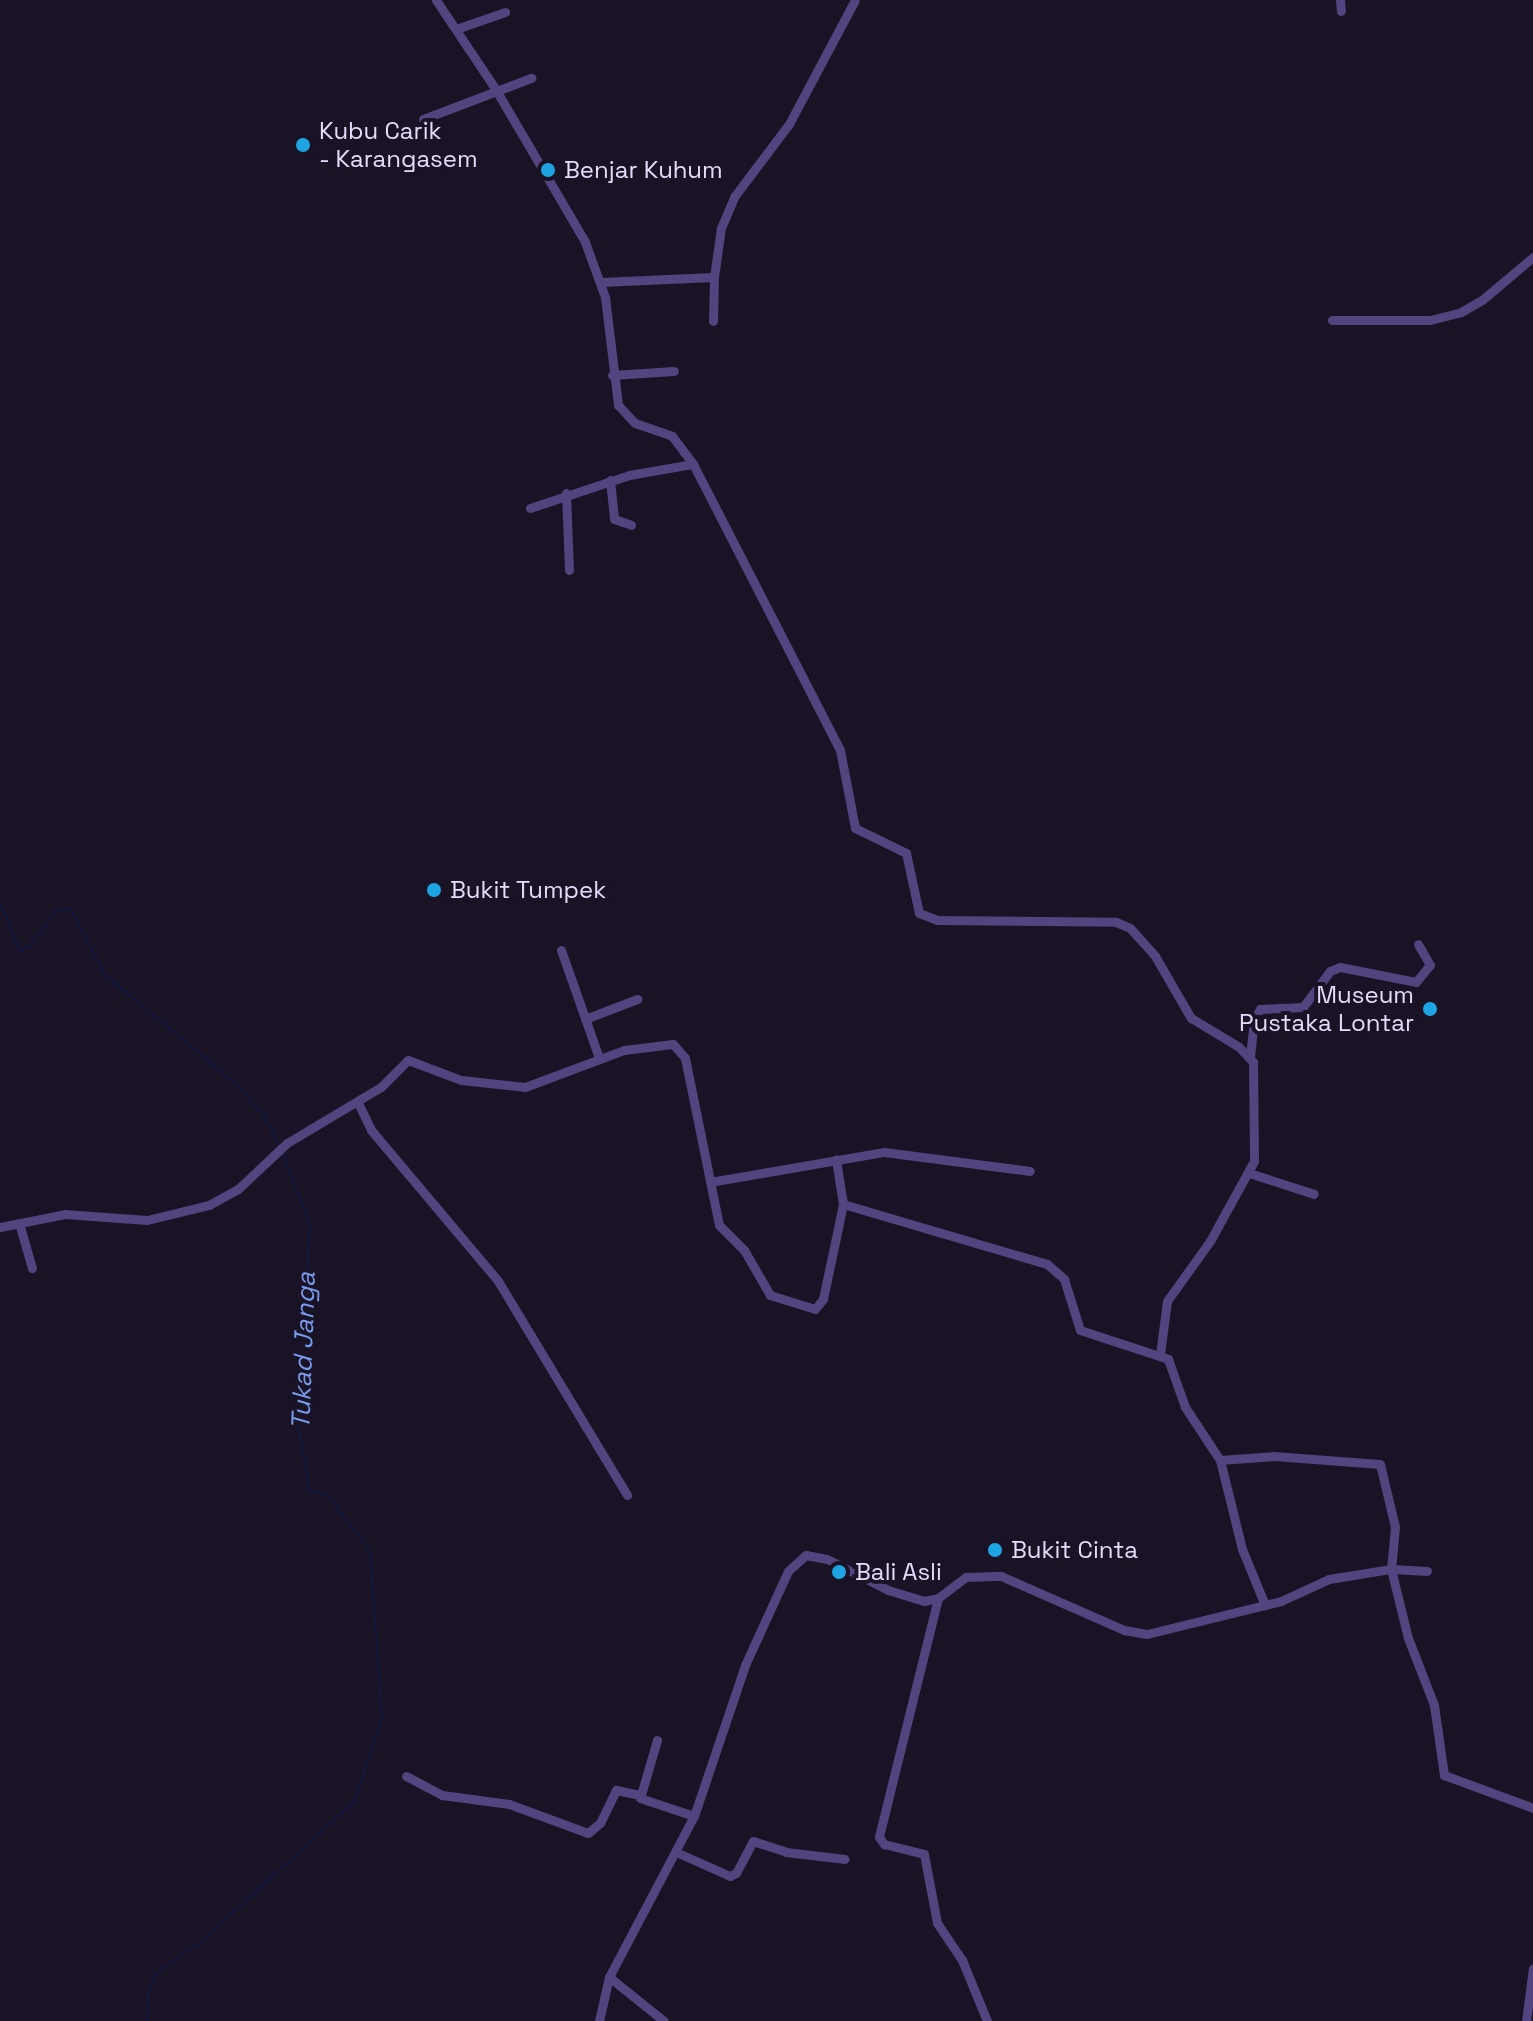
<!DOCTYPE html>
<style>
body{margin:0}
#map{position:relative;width:1533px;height:2021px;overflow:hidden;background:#1a1225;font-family:"Space Grotesk",sans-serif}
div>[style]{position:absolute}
.stream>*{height:2px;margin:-1px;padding:0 1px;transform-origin:1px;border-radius:1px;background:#11183f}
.minor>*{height:9px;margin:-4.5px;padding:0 4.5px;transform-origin:4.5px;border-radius:4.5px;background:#53437e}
.dots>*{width:22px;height:22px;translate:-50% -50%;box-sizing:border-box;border:4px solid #1a1225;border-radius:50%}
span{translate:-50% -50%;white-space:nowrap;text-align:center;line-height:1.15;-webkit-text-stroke:8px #1a1225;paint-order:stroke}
.poi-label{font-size:24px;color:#e6dbfa}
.left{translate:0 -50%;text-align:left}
.right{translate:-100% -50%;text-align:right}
.water-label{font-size:26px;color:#769bee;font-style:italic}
</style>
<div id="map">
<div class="stream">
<i style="left:0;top:903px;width:52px;rotate:67.4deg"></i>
<i style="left:20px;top:951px;width:11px;rotate:-27deg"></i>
<i style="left:30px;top:946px;width:45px;rotate:-53.1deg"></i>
<i style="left:57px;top:910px;width:14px;rotate:-4deg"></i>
<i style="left:71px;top:909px;width:74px;rotate:62.7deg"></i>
<i style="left:105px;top:975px;width:168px;rotate:39.7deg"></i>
<i style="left:234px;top:1082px;width:45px;rotate:47.7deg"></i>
<i style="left:264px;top:1115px;width:32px;rotate:64deg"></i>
<i style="left:147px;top:2021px;width:28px;rotate:-88deg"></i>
<i style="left:148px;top:1993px;width:20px;rotate:-70deg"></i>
<i style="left:155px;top:1974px;width:57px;rotate:-35.1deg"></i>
<i style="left:202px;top:1941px;width:207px;rotate:-42.5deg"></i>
<i style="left:355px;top:1801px;width:87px;rotate:-72deg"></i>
<i style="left:382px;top:1718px;width:167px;rotate:-94.1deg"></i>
<i style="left:370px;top:1551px;width:71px;rotate:-127deg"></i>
<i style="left:327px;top:1494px;width:17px;rotate:-170deg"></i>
<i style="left:310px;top:1491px;width:71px;rotate:-100.5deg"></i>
<i style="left:297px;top:1421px;width:195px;rotate:-86.2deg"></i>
<i style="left:310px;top:1226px;width:78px;rotate:-110.3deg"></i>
</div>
<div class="minor">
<i style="left:436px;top:0;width:108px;rotate:56.3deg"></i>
<i style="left:496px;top:90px;width:176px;rotate:59.6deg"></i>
<i style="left:585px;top:242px;width:59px;rotate:70deg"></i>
<i style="left:605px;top:297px;width:109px;rotate:83.1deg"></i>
<i style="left:618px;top:405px;width:25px;rotate:47deg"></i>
<i style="left:635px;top:423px;width:39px;rotate:19deg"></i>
<i style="left:672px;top:436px;width:35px;rotate:53deg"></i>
<i style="left:693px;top:464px;width:322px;rotate:62.8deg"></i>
<i style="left:840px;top:750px;width:79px;rotate:79.1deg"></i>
<i style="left:855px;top:828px;width:57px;rotate:26.1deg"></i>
<i style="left:906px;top:853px;width:61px;rotate:77.8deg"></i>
<i style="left:919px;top:913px;width:19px;rotate:21deg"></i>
<i style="left:937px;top:920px;width:179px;rotate:0.6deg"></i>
<i style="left:1116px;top:922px;width:15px;rotate:23deg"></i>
<i style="left:1130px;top:928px;width:38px;rotate:48deg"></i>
<i style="left:1155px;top:956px;width:72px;rotate:59.9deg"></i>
<i style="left:1191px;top:1018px;width:56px;rotate:31.1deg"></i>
<i style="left:1239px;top:1047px;width:21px;rotate:47deg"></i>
<i style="left:1253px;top:1062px;width:99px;rotate:89.4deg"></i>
<i style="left:1254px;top:1161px;width:91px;rotate:118.8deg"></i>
<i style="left:1210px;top:1241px;width:74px;rotate:125.6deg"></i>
<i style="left:1167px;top:1301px;width:53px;rotate:97.5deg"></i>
<i style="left:1340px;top:0;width:11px;rotate:85deg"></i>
<i style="left:456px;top:29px;width:52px;rotate:-19.1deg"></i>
<i style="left:423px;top:119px;width:116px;rotate:-20.8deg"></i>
<i style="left:601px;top:282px;width:113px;rotate:-2.5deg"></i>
<i style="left:714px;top:277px;width:49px;rotate:-81.9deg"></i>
<i style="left:721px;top:228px;width:34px;rotate:-67deg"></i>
<i style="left:734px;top:197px;width:91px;rotate:-53deg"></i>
<i style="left:789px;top:124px;width:140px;rotate:-62deg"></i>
<i style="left:1332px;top:320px;width:98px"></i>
<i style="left:1430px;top:320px;width:32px;rotate:-14deg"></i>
<i style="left:1461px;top:312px;width:24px;rotate:-30deg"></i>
<i style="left:1482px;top:300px;width:67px;rotate:-40.1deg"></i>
<i style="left:713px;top:321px;width:44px;rotate:-88.7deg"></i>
<i style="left:612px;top:375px;width:62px;rotate:-3.7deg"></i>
<i style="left:610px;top:480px;width:39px;rotate:84deg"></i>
<i style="left:614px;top:519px;width:18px;rotate:19deg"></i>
<i style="left:566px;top:493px;width:77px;rotate:87.8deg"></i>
<i style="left:530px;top:508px;width:104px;rotate:-18.4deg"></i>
<i style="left:629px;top:475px;width:65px;rotate:-9.8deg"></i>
<i style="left:561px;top:950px;width:114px;rotate:70.6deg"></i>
<i style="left:585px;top:1019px;width:56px;rotate:-21deg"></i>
<i style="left:1250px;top:1057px;width:38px;rotate:-84deg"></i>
<i style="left:1254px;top:1019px;width:12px;rotate:-59deg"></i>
<i style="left:1260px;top:1009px;width:43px;rotate:-2.7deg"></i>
<i style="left:1303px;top:1007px;width:45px;rotate:-53.1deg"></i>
<i style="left:1330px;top:971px;width:11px;rotate:-22deg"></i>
<i style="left:1340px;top:967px;width:77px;rotate:11.2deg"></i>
<i style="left:1416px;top:982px;width:22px;rotate:-51deg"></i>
<i style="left:1430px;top:965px;width:24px;rotate:-120deg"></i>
<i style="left:358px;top:1103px;width:30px;rotate:64deg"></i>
<i style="left:371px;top:1130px;width:197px;rotate:49.9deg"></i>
<i style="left:498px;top:1281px;width:250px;rotate:58.9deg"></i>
<i style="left:1249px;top:1173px;width:68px;rotate:17.9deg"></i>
<i style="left:710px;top:1182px;width:177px;rotate:-9.8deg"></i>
<i style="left:884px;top:1152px;width:147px;rotate:7.4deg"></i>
<i style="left:843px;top:1204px;width:213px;rotate:16.4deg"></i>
<i style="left:1047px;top:1264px;width:23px;rotate:41deg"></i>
<i style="left:1064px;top:1279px;width:53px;rotate:72.6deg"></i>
<i style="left:1080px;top:1330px;width:93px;rotate:18.2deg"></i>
<i style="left:1168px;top:1359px;width:51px;rotate:70.5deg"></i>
<i style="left:1185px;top:1407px;width:64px;rotate:56.6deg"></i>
<i style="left:1220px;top:1460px;width:92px;rotate:76.1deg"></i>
<i style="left:1242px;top:1549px;width:61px;rotate:67.7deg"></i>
<i style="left:19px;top:1223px;width:47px;rotate:73.9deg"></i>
<i style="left:0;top:1227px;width:66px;rotate:-11.3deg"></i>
<i style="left:65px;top:1214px;width:82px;rotate:4.2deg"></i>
<i style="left:147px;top:1220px;width:64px;rotate:-13.6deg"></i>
<i style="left:209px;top:1205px;width:33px;rotate:-29deg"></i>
<i style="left:238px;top:1189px;width:67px;rotate:-43.2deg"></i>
<i style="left:287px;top:1143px;width:109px;rotate:-30.8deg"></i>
<i style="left:381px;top:1087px;width:38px;rotate:-45deg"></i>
<i style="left:408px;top:1060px;width:57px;rotate:20.7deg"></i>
<i style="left:461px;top:1080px;width:64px;rotate:6.2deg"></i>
<i style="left:525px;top:1087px;width:106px;rotate:-20.5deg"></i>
<i style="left:624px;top:1050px;width:49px;rotate:-7deg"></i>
<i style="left:673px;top:1044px;width:18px;rotate:49deg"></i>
<i style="left:685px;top:1058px;width:170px;rotate:78.5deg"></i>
<i style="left:719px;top:1225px;width:35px;rotate:45deg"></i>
<i style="left:744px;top:1250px;width:52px;rotate:60deg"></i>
<i style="left:770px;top:1295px;width:47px;rotate:17.3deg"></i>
<i style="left:815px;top:1309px;width:13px;rotate:-51deg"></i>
<i style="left:823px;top:1299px;width:97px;rotate:-78.1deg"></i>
<i style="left:843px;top:1204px;width:45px;rotate:-99deg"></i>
<i style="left:1220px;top:1460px;width:54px;rotate:-4.2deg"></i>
<i style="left:1274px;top:1456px;width:106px;rotate:4.3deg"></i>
<i style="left:1380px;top:1464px;width:65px;rotate:76.6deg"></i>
<i style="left:1395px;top:1527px;width:42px;rotate:95.4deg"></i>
<i style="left:1391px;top:1569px;width:36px;rotate:3deg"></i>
<i style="left:938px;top:1598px;width:246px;rotate:103.9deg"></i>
<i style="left:879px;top:1837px;width:9px;rotate:54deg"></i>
<i style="left:884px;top:1844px;width:41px;rotate:14deg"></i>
<i style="left:924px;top:1854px;width:70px;rotate:79.3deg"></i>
<i style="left:937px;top:1923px;width:45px;rotate:56deg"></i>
<i style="left:962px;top:1960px;width:66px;rotate:67.7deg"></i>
<i style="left:657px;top:1740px;width:60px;rotate:106.3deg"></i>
<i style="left:640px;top:1798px;width:57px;rotate:18.4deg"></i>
<i style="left:406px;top:1776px;width:41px;rotate:27.8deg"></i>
<i style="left:442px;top:1795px;width:68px;rotate:7.7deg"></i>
<i style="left:509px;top:1804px;width:84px;rotate:20.2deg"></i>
<i style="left:588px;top:1833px;width:16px;rotate:-40deg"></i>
<i style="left:600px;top:1823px;width:37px;rotate:-64deg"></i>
<i style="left:616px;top:1790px;width:25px;rotate:12deg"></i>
<i style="left:676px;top:1852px;width:59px;rotate:24deg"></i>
<i style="left:730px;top:1876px;width:7px;rotate:-27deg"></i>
<i style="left:736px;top:1873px;width:36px;rotate:-62deg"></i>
<i style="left:753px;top:1841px;width:35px;rotate:18deg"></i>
<i style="left:786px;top:1852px;width:59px;rotate:6.8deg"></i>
<i style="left:609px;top:1977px;width:70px;rotate:38.7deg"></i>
<i style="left:599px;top:2021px;width:45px;rotate:-77.2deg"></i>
<i style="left:609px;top:1977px;width:182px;rotate:-62.2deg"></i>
<i style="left:694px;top:1816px;width:159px;rotate:-71.3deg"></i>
<i style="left:745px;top:1665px;width:103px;rotate:-65.4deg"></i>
<i style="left:788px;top:1571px;width:24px;rotate:-42deg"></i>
<i style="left:806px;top:1555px;width:21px;rotate:11deg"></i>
<i style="left:827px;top:1559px;width:68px;rotate:26.9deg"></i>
<i style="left:888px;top:1590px;width:38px;rotate:17deg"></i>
<i style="left:924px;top:1601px;width:14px;rotate:-12deg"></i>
<i style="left:938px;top:1598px;width:35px;rotate:-37deg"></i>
<i style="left:966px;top:1577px;width:35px;rotate:-2deg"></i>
<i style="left:1001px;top:1576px;width:134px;rotate:23.7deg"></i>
<i style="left:1124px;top:1630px;width:23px;rotate:10deg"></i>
<i style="left:1147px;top:1634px;width:138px;rotate:-13.8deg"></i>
<i style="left:1281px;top:1601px;width:53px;rotate:-24.6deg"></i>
<i style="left:1329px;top:1579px;width:63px;rotate:-9.2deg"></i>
<i style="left:1391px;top:1569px;width:71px;rotate:76.2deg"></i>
<i style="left:1408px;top:1638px;width:72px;rotate:68.8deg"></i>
<i style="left:1434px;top:1705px;width:71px;rotate:81.9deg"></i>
<i style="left:1444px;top:1775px;width:95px;rotate:20.3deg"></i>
<i style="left:1526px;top:2021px;width:53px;rotate:-82.5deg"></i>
</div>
<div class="dots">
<i style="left:303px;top:145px;background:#1fa4e3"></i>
<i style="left:548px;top:170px;background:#1fa4e3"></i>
<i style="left:434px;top:890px;background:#1fa4e3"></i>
<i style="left:1430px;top:1009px;background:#1fa4e3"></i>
<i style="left:995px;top:1550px;background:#1fa4e3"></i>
<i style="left:839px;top:1572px;background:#1fa4e3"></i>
</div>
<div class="poi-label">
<span class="left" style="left:319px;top:145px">Kubu Carik<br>- Karangasem</span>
<span class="left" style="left:564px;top:170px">Benjar Kuhum</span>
<span class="left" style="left:450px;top:890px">Bukit Tumpek</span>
<span class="right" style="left:1414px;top:1009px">Museum<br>Pustaka Lontar</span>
<span class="left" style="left:1011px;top:1550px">Bukit Cinta</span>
<span class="left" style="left:855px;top:1572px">Bali Asli</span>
</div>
<div class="water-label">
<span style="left:304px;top:1351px;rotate:-88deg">Tukad Janga</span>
</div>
</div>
